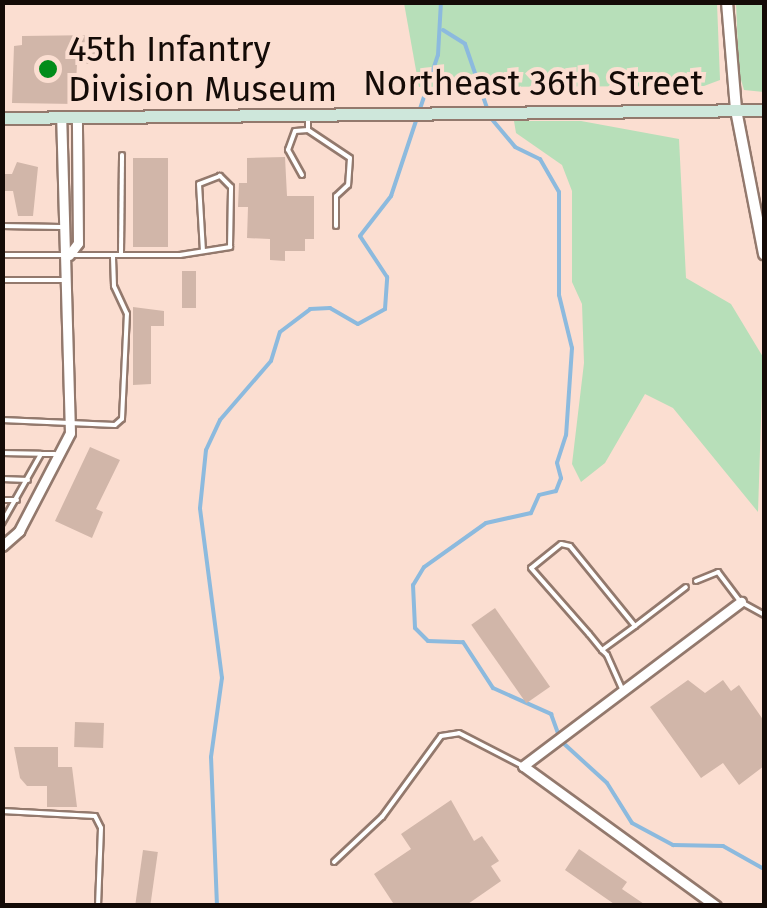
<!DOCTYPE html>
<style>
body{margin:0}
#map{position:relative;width:767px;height:908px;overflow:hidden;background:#fbded1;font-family:"Fira Sans",sans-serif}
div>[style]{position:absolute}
.green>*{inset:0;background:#b7dfb9}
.stream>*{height:4px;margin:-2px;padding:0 2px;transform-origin:2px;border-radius:2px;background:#8cbade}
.building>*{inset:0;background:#d1b6a9;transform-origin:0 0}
.roads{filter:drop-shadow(2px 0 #93796d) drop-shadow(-2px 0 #93796d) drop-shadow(0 2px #93796d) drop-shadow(0 -2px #93796d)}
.service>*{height:4px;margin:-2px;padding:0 2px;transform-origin:2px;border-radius:2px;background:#fff}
.minor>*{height:9px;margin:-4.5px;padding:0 4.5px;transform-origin:4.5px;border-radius:4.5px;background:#fff}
.tertiary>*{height:10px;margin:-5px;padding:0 5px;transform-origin:5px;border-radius:5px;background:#fff}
.secondary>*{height:11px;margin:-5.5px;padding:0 5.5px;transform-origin:5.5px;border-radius:5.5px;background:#cee7db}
.dots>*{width:28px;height:28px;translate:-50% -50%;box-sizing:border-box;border:5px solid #fbded1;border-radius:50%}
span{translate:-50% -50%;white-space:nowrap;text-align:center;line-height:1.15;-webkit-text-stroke:8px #fbded1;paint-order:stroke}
.poi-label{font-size:35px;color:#140b07}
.left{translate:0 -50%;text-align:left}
.street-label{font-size:35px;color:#140b07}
.frame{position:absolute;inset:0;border:5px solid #140b07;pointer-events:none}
</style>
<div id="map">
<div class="green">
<i style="clip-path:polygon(404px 3px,717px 3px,720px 80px,704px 86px,419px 87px)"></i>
<i style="clip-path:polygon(736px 3px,764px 3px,764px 92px,744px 90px,739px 73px)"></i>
<i style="clip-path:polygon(514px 121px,581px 121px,679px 139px,686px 278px,731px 304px,763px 357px,758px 512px,673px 408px,645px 394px,605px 463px,581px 482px,572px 464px,584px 363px,582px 304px,572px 282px,572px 191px,562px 165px,516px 133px)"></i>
</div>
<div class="stream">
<i style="left:443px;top:30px;width:26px;rotate:32deg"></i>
<i style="left:465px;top:44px;width:68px;rotate:71deg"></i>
<i style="left:490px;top:117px;width:39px;rotate:50deg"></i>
<i style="left:515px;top:147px;width:28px;rotate:26deg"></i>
<i style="left:540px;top:159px;width:38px;rotate:60deg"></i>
<i style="left:559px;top:192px;width:103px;rotate:90deg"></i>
<i style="left:559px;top:295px;width:55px;rotate:76.2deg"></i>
<i style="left:572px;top:348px;width:87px;rotate:93.9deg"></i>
<i style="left:566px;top:435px;width:29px;rotate:108deg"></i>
<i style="left:557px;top:463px;width:16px;rotate:75deg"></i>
<i style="left:561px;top:478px;width:14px;rotate:111deg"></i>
<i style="left:556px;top:491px;width:17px;rotate:167deg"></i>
<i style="left:539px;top:495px;width:20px;rotate:114deg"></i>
<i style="left:531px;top:513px;width:46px;rotate:167.5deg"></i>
<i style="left:486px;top:523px;width:76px;rotate:144.6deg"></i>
<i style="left:424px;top:567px;width:21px;rotate:121deg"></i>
<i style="left:413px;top:585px;width:43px;rotate:87.3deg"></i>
<i style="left:415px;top:628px;width:18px;rotate:45deg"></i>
<i style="left:428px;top:641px;width:35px;rotate:2deg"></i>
<i style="left:463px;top:642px;width:55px;rotate:56.9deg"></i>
<i style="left:493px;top:688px;width:64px;rotate:24.1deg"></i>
<i style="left:551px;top:714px;width:29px;rotate:70deg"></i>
<i style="left:561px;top:741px;width:62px;rotate:42.4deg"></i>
<i style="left:607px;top:783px;width:47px;rotate:58deg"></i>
<i style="left:632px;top:823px;width:47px;rotate:28.2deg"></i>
<i style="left:673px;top:845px;width:50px;rotate:1.1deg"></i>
<i style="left:723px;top:846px;width:47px;rotate:29.3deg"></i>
<i style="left:217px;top:906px;width:149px;rotate:-92.3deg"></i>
<i style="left:211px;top:757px;width:80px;rotate:-82.1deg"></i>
<i style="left:222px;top:678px;width:171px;rotate:-97.4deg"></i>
<i style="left:200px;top:508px;width:58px;rotate:-84.1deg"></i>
<i style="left:206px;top:450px;width:33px;rotate:-65deg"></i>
<i style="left:220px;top:420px;width:78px;rotate:-49.2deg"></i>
<i style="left:271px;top:361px;width:30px;rotate:-73deg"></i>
<i style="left:280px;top:332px;width:38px;rotate:-37deg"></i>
<i style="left:310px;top:309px;width:20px;rotate:-3deg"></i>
<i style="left:330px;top:308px;width:32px;rotate:30deg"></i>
<i style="left:358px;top:324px;width:31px;rotate:-29deg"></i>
<i style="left:385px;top:309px;width:32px;rotate:-86deg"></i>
<i style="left:387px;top:277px;width:49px;rotate:-123.4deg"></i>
<i style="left:360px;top:236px;width:51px;rotate:-52.2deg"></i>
<i style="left:391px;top:196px;width:149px;rotate:-71.6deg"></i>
<i style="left:438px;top:55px;width:53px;rotate:-86.8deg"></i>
</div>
<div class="building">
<i style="clip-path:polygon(98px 35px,97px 64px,77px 64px,75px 104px,12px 103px,14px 46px,22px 45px,22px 36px)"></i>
<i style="clip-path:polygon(285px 157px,287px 196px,314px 196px,314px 239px,305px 239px,305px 251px,285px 251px,285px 261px,270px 260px,270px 239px,247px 238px,248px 207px,238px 207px,239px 183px,247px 183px,247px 158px)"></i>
<i style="left:133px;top:158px;width:35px;height:89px"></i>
<i style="clip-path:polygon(17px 162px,38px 167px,33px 216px,18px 216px,13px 191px,3px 191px,2px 174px,12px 174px)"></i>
<i style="left:182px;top:271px;width:14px;height:37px"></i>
<i style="clip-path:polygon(133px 307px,164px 311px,164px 326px,151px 326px,151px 384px,133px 385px)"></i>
<i style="clip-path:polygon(90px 447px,120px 460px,96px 509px,103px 512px,92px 538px,55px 521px)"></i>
<i style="left:495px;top:608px;width:96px;height:29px;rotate:55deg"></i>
<i style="clip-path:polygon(688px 680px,705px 693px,723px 680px,731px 691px,739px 685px,764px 721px,764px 766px,739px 785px,723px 763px,701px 778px,650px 707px)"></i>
<i style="left:75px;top:722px;width:29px;height:25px;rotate:2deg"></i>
<i style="clip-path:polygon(14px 747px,58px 747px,58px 767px,72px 767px,77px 807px,47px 807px,47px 786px,27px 786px,20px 778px)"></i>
<i style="clip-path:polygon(451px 800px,474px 841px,482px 836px,499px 861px,491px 866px,501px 881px,465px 906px,395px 906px,374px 874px,411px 849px,401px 834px)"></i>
<i style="clip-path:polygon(579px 849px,627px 882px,622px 889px,647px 906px,617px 906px,565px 870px)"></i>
<i style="left:143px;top:850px;width:15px;height:56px;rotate:8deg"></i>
</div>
<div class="roads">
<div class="service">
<i style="left:308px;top:116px;width:14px;rotate:90deg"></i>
<i style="left:308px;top:130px;width:50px;rotate:33.7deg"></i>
<i style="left:350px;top:158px;width:27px;rotate:94deg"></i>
<i style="left:348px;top:185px;width:16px;rotate:137deg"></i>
<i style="left:336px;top:196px;width:30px;rotate:90deg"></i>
<i style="left:302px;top:175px;width:29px;rotate:-119deg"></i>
<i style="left:288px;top:150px;width:20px;rotate:-70deg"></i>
<i style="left:295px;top:131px;width:13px;rotate:-4deg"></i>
<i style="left:2px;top:226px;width:59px;rotate:1deg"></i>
<i style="left:121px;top:253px;width:98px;rotate:-89.4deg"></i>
<i style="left:2px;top:255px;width:61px"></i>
<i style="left:72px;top:255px;width:108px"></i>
<i style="left:180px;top:255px;width:51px;rotate:-9.1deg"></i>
<i style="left:230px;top:247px;width:60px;rotate:-89deg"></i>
<i style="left:231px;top:187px;width:16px;rotate:-135deg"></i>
<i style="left:220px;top:176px;width:22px;rotate:159deg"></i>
<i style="left:199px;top:184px;width:67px;rotate:86.6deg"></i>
<i style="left:2px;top:280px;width:61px"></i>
<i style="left:2px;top:420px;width:113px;rotate:2.5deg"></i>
<i style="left:115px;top:425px;width:9px;rotate:-41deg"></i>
<i style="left:122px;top:419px;width:105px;rotate:-87.3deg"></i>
<i style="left:127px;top:314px;width:31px;rotate:-115deg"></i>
<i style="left:114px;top:286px;width:31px;rotate:-92deg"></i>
<i style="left:2px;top:453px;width:39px;rotate:1deg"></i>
<i style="left:2px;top:479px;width:26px;rotate:2deg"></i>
<i style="left:2px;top:500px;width:15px"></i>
<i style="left:2px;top:523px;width:79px;rotate:-60.5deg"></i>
<i style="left:41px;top:454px;width:14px"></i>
<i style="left:696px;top:581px;width:24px;rotate:-22deg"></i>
<i style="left:718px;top:572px;width:38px;rotate:53deg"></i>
<i style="left:741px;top:602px;width:26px;rotate:29deg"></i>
<i style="left:635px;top:626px;width:64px;rotate:-37.4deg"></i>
<i style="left:602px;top:650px;width:41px;rotate:-36deg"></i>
<i style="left:635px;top:626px;width:103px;rotate:-129.1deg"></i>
<i style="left:570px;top:546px;width:9px;rotate:-167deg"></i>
<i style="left:561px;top:544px;width:38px;rotate:141deg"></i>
<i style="left:531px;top:568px;width:88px;rotate:48.7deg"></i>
<i style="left:589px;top:634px;width:21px;rotate:51deg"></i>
<i style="left:602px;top:650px;width:7px;rotate:45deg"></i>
<i style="left:607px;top:655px;width:39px;rotate:66deg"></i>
<i style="left:2px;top:811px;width:93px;rotate:3.1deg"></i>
<i style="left:95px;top:816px;width:13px;rotate:63deg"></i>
<i style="left:101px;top:828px;width:78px;rotate:92.2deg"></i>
<i style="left:334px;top:862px;width:66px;rotate:-43.2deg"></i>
<i style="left:382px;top:817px;width:100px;rotate:-53.9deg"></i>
<i style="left:441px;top:736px;width:18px;rotate:-9deg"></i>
<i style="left:459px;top:733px;width:70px;rotate:27.3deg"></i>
</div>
<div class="minor">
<i style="left:69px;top:255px;width:15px;rotate:-53deg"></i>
<i style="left:78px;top:243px;width:126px;rotate:-90.5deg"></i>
<i style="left:2px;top:546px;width:23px;rotate:-41deg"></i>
<i style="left:19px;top:531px;width:110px;rotate:-62.5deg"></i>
<i style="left:70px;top:433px;width:315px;rotate:-91.6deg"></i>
<i style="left:716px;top:906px;width:238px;rotate:-144deg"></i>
<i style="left:523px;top:766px;width:273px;rotate:-37deg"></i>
</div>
<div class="tertiary">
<i style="left:727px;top:2px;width:108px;rotate:85.2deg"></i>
<i style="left:736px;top:110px;width:147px;rotate:79deg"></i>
</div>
<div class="secondary">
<i style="left:2px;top:118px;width:762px;rotate:-0.6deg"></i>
</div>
</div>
<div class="dots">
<i style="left:48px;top:69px;background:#028c1a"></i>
</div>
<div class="poi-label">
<span class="left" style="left:68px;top:69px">45th Infantry<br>Division Museum</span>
</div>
<div class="street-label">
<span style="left:533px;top:83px">Northeast 36th Street</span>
</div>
<div class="frame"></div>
</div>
